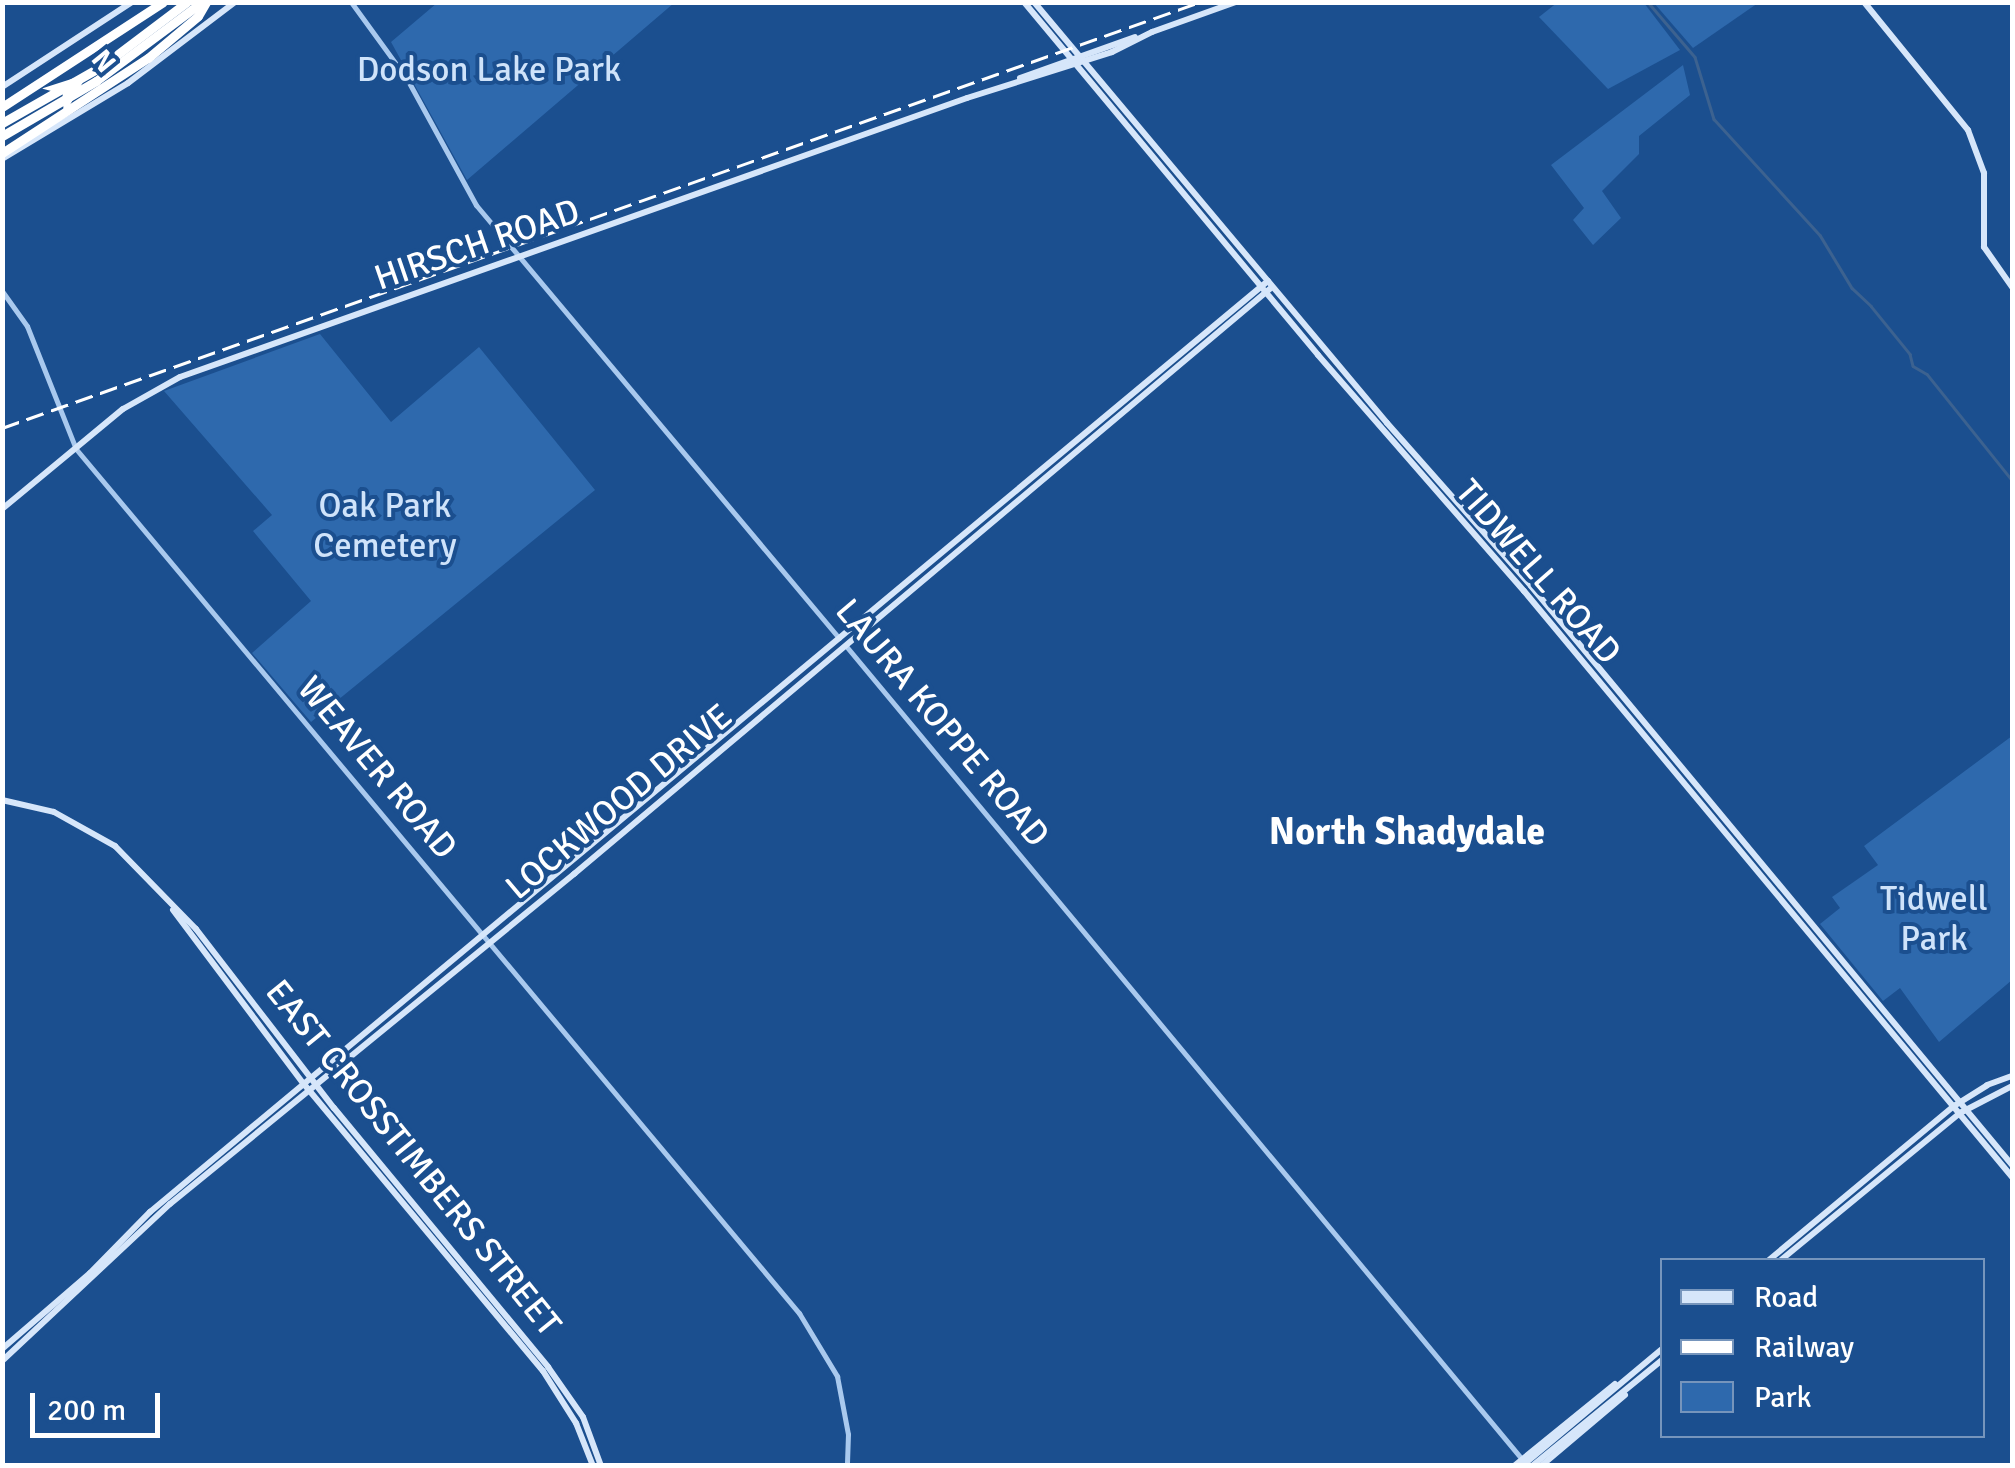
<!DOCTYPE html>
<style>
body{margin:0}
#map{position:relative;width:2015px;height:1468px;overflow:hidden;background:#1b4f8f;font-family:Signika,sans-serif}
div>[style]{position:absolute}
.green>*{inset:0;background:#2e69ad}
.stream>*{height:2.5px;margin:-1.25px;padding:0 1.25px;transform-origin:1.25px;border-radius:1.25px;background:#3c6290}
.tertiary>*{height:5px;margin:-2.5px;padding:0 2.5px;transform-origin:2.5px;border-radius:2.5px;background:#a9c9ee}
.secondary>*{height:6px;margin:-3px;padding:0 3px;transform-origin:3px;border-radius:3px;background:#d6e6fa}
.motorway>*{height:9px;margin:-4.5px;padding:0 4.5px;transform-origin:4.5px;border-radius:4.5px;background:#fff}
.rail>*{height:2.5px;margin-top:-1.25px;transform-origin:0;background:repeating-linear-gradient(90deg,#fff 0 18px,transparent 0 26px)}
span{translate:-50% -50%;white-space:nowrap;text-align:center;line-height:1.15;-webkit-text-stroke:8px #1b4f8f;paint-order:stroke}
.park-label{font-size:35px;color:#cfe3fa}
.street-label{font-size:35px;color:#fff}
.neighbourhood-label{font-size:38px;color:#fff;font-weight:700}
.frame{position:absolute;inset:0;border:5px solid #fff;pointer-events:none}
.legend{position:absolute;left:1660px;top:1258px;width:325px;height:180px;box-sizing:border-box;background:#1b4f8f;border:2px solid #7695bc;margin:0;padding:12px 18px;list-style:none;font-size:30px;color:#fff}
.legend li{display:flex;align-items:center;gap:20px;height:50px}
.legend b{width:50px;border:2px solid #7695bc}
.north{position:absolute;left:30px;top:30px;width:100px;height:100px;-webkit-text-stroke:8px #1b4f8f;paint-order:stroke;rotate:51deg;font-size:28px;font-weight:700;line-height:40px;text-align:center;color:#fff}
.north::after{content:'';display:block;margin:auto;width:35px;height:45px;background:#fff;clip-path:polygon(50% 0,100% 100%,50% 72%,0 100%)}
.scale{position:absolute;left:30px;top:1393px;width:130px;height:45px;box-sizing:border-box;border:5px solid #fff;border-top:0;padding-left:12px;font-size:30px;line-height:35px;white-space:nowrap;color:#fff;-webkit-text-stroke:8px #1b4f8f;paint-order:stroke}
</style>
<div id="map">
<div class="green">
<i style="clip-path:polygon(1558px 2px,1644px 3px,1680px 50px,1608px 89px,1539px 17px)"></i>
<i style="clip-path:polygon(437px 3px,437px 2px,674px 3px,467px 180px,391px 42px)"></i>
<i style="clip-path:polygon(1654px 3px,1758px 3px,1693px 48px)"></i>
<i style="clip-path:polygon(1683px 65px,1690px 95px,1639px 136px,1639px 154px,1602px 191px,1621px 218px,1593px 245px,1573px 220px,1584px 208px,1551px 165px)"></i>
<i style="clip-path:polygon(320px 334px,391px 422px,479px 347px,595px 490px,311px 722px,252px 653px,311px 601px,253px 531px,272px 515px,164px 391px)"></i>
<i style="clip-path:polygon(2012px 736px,2012px 980px,1939px 1042px,1900px 988px,1883px 1001px,1820px 924px,1840px 908px,1832px 897px,1878px 865px,1864px 846px)"></i>
</div>
<div class="stream">
<i style="left:1648px;top:2px;width:72px;rotate:49.5deg"></i>
<i style="left:1695px;top:57px;width:65px;rotate:73deg"></i>
<i style="left:1714px;top:119px;width:157px;rotate:47.6deg"></i>
<i style="left:1820px;top:235px;width:62px;rotate:58.9deg"></i>
<i style="left:1852px;top:288px;width:26px;rotate:43deg"></i>
<i style="left:1871px;top:306px;width:62px;rotate:50.9deg"></i>
<i style="left:1910px;top:354px;width:12px;rotate:76deg"></i>
<i style="left:1913px;top:366px;width:16px;rotate:30deg"></i>
<i style="left:1927px;top:374px;width:136px;rotate:51.3deg"></i>
</div>
<div class="tertiary">
<i style="left:351px;top:2px;width:95px;rotate:54deg"></i>
<i style="left:407px;top:79px;width:144px;rotate:61.3deg"></i>
<i style="left:476px;top:205px;width:565px;rotate:50.03deg"></i>
<i style="left:2px;top:291px;width:43px;rotate:54.5deg"></i>
<i style="left:27px;top:326px;width:132px;rotate:68.3deg"></i>
<i style="left:76px;top:449px;width:1127px;rotate:50.08deg"></i>
<i style="left:799px;top:1313px;width:74px;rotate:58.9deg"></i>
<i style="left:837px;top:1376px;width:59px;rotate:79.3deg"></i>
<i style="left:848px;top:1434px;width:32px;rotate:92deg"></i>
<i style="left:846px;top:646px;width:1057px;rotate:50.26deg"></i>
</div>
<div class="secondary">
<i style="left:1024px;top:2px;width:459px;rotate:50.2deg"></i>
<i style="left:1318px;top:355px;width:313px;rotate:48.9deg"></i>
<i style="left:1524px;top:591px;width:763px;rotate:50.21deg"></i>
<i style="left:1034px;top:2px;width:549px;rotate:50.02deg"></i>
<i style="left:1387px;top:423px;width:217px;rotate:48.5deg"></i>
<i style="left:1531px;top:586px;width:753px;rotate:50.28deg"></i>
<i style="left:1864px;top:2px;width:165px;rotate:50.9deg"></i>
<i style="left:1968px;top:130px;width:46px;rotate:69.6deg"></i>
<i style="left:1984px;top:173px;width:74px;rotate:90deg"></i>
<i style="left:1984px;top:247px;width:49px;rotate:55deg"></i>
<i style="left:1152px;top:32px;width:89px;rotate:-19.7deg"></i>
<i style="left:1020px;top:78px;width:122px;rotate:-19.6deg"></i>
<i style="left:2px;top:87px;width:155px;rotate:-33.2deg"></i>
<i style="left:2px;top:159px;width:147px;rotate:-31.1deg"></i>
<i style="left:128px;top:83px;width:134px;rotate:-37.1deg"></i>
<i style="left:2px;top:509px;width:157px;rotate:-39.6deg"></i>
<i style="left:123px;top:409px;width:65px;rotate:-29.3deg"></i>
<i style="left:180px;top:377px;width:835px;rotate:-19.52deg"></i>
<i style="left:967px;top:98px;width:152px;rotate:-17.6deg"></i>
<i style="left:1112px;top:52px;width:45px;rotate:-26.6deg"></i>
<i style="left:2px;top:800px;width:53px;rotate:13deg"></i>
<i style="left:54px;top:812px;width:70px;rotate:29.1deg"></i>
<i style="left:115px;top:846px;width:116px;rotate:45.7deg"></i>
<i style="left:196px;top:929px;width:226px;rotate:52.4deg"></i>
<i style="left:334px;top:1108px;width:336px;rotate:50.4deg"></i>
<i style="left:548px;top:1367px;width:61px;rotate:55deg"></i>
<i style="left:583px;top:1417px;width:52px;rotate:69.8deg"></i>
<i style="left:173px;top:910px;width:216px;rotate:53.1deg"></i>
<i style="left:303px;top:1083px;width:375px;rotate:50.2deg"></i>
<i style="left:543px;top:1371px;width:62px;rotate:57.6deg"></i>
<i style="left:576px;top:1423px;width:46px;rotate:68.4deg"></i>
<i style="left:1769px;top:1260px;width:241px;rotate:-39.8deg"></i>
<i style="left:1954px;top:1106px;width:39px;rotate:-32deg"></i>
<i style="left:1987px;top:1085px;width:27px;rotate:-20deg"></i>
<i style="left:1781px;top:1260px;width:232px;rotate:-39.4deg"></i>
<i style="left:1960px;top:1113px;width:59px;rotate:-27.4deg"></i>
<i style="left:2px;top:1349px;width:116px;rotate:-40.8deg"></i>
<i style="left:90px;top:1273px;width:86px;rotate:-45.5deg"></i>
<i style="left:150px;top:1212px;width:1455px;rotate:-39.79deg"></i>
<i style="left:2px;top:1361px;width:230px;rotate:-43.1deg"></i>
<i style="left:170px;top:1204px;width:522px;rotate:-39.24deg"></i>
<i style="left:574px;top:874px;width:912px;rotate:-40.06deg"></i>
<i style="left:1514px;top:1466px;width:130px;rotate:-39.1deg"></i>
<i style="left:1522px;top:1466px;width:182px;rotate:-39.9deg"></i>
<i style="left:1532px;top:1466px;width:168px;rotate:-39.2deg"></i>
<i style="left:1541px;top:1466px;width:110px;rotate:-40.2deg"></i>
</div>
<div class="motorway">
<i style="left:2px;top:107px;width:192px;rotate:-33.1deg"></i>
<i style="left:2px;top:123px;width:115px;rotate:-29.7deg"></i>
<i style="left:102px;top:66px;width:106px;rotate:-37deg"></i>
<i style="left:2px;top:136px;width:109px;rotate:-30.3deg"></i>
<i style="left:96px;top:81px;width:132px;rotate:-36.7deg"></i>
<i style="left:2px;top:153px;width:174px;rotate:-33.1deg"></i>
<i style="left:148px;top:58px;width:65px;rotate:-40deg"></i>
<i style="left:198px;top:16px;width:16px;rotate:-60deg"></i>
</div>
<div class="rail">
<i style="left:2px;top:428px;width:1271px;rotate:-19.58deg"></i>
</div>
<div class="park-label">
<span style="left:489px;top:70px">Dodson Lake Park</span>
<span style="left:385px;top:526px">Oak Park<br>Cemetery</span>
<span style="left:1934px;top:919px">Tidwell<br>Park</span>
</div>
<div class="street-label">
<span style="left:477px;top:245px;rotate:-19deg">HIRSCH ROAD</span>
<span style="left:1538px;top:572px;rotate:49deg">TIDWELL ROAD</span>
<span style="left:942px;top:723px;rotate:50deg">LAURA KOPPE ROAD</span>
<span style="left:377px;top:768px;rotate:50deg">WEAVER ROAD</span>
<span style="left:619px;top:802px;rotate:-40deg">LOCKWOOD DRIVE</span>
<span style="left:413px;top:1158px;rotate:51deg">EAST CROSSTIMBERS STREET</span>
</div>
<div class="neighbourhood-label">
<span style="left:1407px;top:832px">North Shadydale</span>
</div>
<div class="frame"></div>
<ul class="legend">
<li><b style="height:12px;background:#d6e6fa"></b>Road</li>
<li><b style="height:12px;background:#fff"></b>Railway</li>
<li><b style="height:28px;background:#2e69ad"></b>Park</li>
</ul>
<div class="north">N</div>
<div class="scale">200 m</div>
</div>
